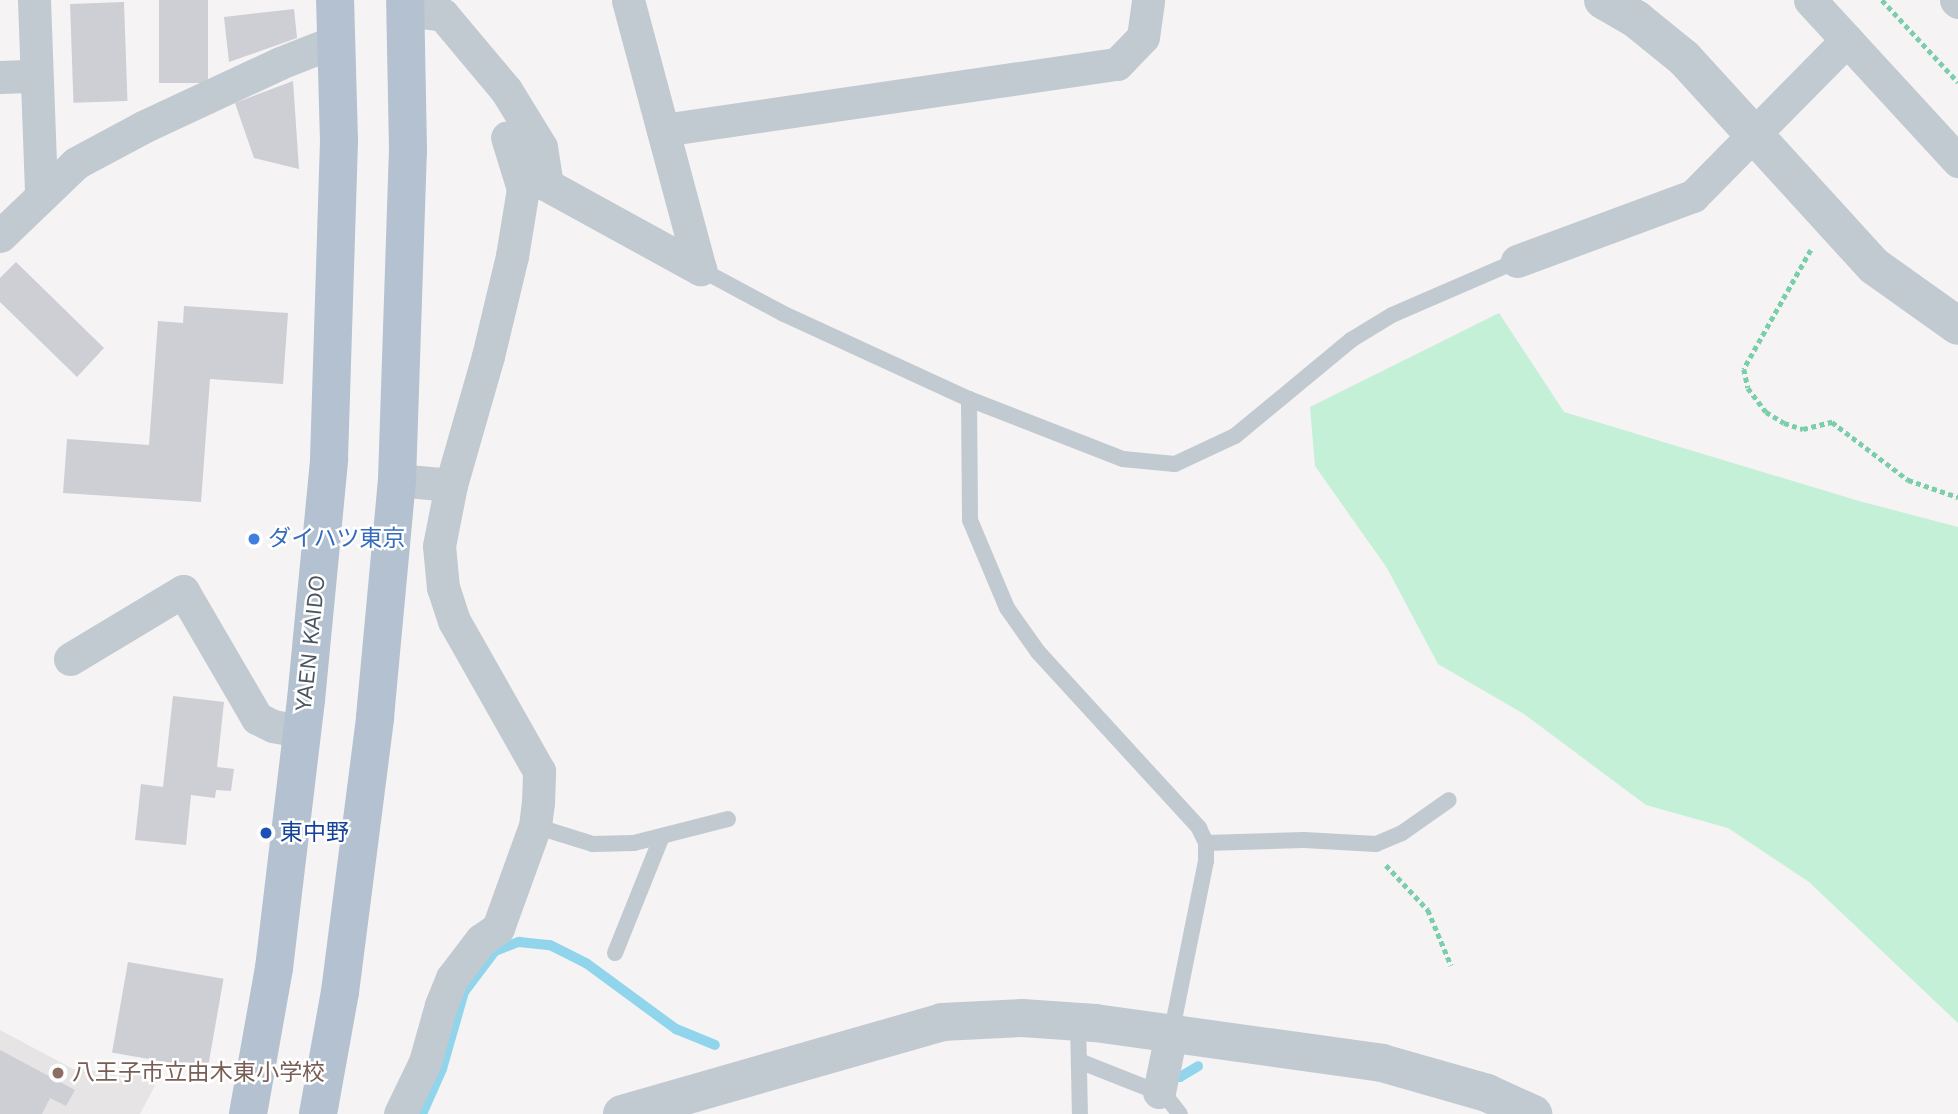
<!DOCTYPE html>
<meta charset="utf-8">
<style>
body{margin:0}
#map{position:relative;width:1958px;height:1114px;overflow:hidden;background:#f5f3f3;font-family:"Work Sans","Noto Sans JP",sans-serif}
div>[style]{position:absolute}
.education>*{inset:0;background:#e6e4e5}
.green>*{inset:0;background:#c4f0d7}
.stream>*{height:10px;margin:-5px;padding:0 5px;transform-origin:5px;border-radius:5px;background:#91d5ec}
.building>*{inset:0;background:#cdcfd5;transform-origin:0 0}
.path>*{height:4.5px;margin-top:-2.25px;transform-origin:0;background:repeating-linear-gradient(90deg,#7bceaa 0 5px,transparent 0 8.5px)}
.service>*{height:16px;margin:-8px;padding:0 8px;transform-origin:8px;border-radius:8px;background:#c1c9d1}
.minor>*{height:33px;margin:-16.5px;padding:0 16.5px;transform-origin:16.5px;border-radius:16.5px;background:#c1c9d1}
.tertiary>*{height:38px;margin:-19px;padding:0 19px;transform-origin:19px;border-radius:19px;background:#c1c9d1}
.primary>*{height:38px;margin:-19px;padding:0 19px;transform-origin:19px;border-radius:19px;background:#b3c1d0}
.dots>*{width:19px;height:19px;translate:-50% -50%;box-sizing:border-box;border:4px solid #fff;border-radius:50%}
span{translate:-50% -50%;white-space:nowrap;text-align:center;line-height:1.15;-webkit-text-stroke:5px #fff;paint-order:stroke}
.shop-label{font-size:23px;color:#366cbe}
.left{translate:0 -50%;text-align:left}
.street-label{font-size:23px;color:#4a5560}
.transit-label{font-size:23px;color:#164399}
.education-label{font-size:23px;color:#785e54}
</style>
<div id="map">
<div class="education">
<i style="clip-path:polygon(0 1030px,73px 1069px,160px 1076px,140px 1114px,0 1114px)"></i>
</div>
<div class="green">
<i style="clip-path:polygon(1499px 313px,1564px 412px,1859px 501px,1958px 527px,1958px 1023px,1809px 882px,1728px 828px,1646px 805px,1524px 714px,1438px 664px,1387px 568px,1315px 466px,1310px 407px)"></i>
</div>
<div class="stream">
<i style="left:1167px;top:1076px;width:13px;rotate:4deg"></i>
<i style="left:1180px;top:1077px;width:21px;rotate:-31deg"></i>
<i style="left:422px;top:1114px;width:49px;rotate:-66deg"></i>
<i style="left:442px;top:1069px;width:80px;rotate:-74.1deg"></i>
<i style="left:464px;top:992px;width:51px;rotate:-52.9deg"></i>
<i style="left:495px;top:951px;width:26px;rotate:-21deg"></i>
<i style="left:519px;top:942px;width:31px;rotate:6deg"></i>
<i style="left:550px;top:945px;width:40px;rotate:26.6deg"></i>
<i style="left:586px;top:963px;width:112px;rotate:36.3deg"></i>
<i style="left:676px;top:1029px;width:42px;rotate:22.3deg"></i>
</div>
<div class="building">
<i style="left:159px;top:0;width:49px;height:83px"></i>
<i style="left:124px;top:2px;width:99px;height:54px;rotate:88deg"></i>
<i style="clip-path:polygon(294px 9px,297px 38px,229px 62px,224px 17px)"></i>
<i style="clip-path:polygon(293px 81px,299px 169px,254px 158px,235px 103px)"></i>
<i style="clip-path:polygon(16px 262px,104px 348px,77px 377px,0 302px,0 278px)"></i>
<i style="clip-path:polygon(184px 306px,288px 313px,283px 384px,210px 379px,201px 502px,63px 493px,67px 439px,149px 445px,158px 321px,183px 323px)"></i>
<i style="clip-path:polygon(173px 696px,224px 702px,217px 767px,234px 769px,231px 791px,216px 790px,215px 798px,191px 795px,186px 845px,135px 840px,141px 784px,163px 787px)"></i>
<i style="left:128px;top:962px;width:97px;height:92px;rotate:10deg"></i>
<i style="clip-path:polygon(0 1050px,75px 1090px,66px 1106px,50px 1098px,42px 1114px,0 1114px)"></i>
</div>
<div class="path">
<i style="left:1882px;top:0;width:112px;rotate:47.2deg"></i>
<i style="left:1811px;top:250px;width:137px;rotate:119.4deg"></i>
<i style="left:1744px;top:369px;width:19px;rotate:78deg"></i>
<i style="left:1748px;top:388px;width:30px;rotate:53deg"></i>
<i style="left:1766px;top:412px;width:21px;rotate:31deg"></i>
<i style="left:1784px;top:423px;width:20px;rotate:18deg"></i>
<i style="left:1803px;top:429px;width:30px;rotate:-14deg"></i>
<i style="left:1832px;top:422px;width:96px;rotate:37.3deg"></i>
<i style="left:1908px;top:480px;width:53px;rotate:18.8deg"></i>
<i style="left:1386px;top:865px;width:62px;rotate:47deg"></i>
<i style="left:1428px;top:910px;width:60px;rotate:67.3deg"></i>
</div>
<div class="service">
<i style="left:700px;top:269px;width:95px;rotate:28.2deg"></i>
<i style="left:784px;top:314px;width:204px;rotate:24.7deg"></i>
<i style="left:969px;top:399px;width:165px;rotate:21.3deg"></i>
<i style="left:1123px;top:459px;width:52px;rotate:5.5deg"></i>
<i style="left:1175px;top:464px;width:66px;rotate:-25deg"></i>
<i style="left:1235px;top:436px;width:151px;rotate:-39.6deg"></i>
<i style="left:1351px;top:340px;width:48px;rotate:-31.4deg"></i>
<i style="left:1392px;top:315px;width:136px;rotate:-23.4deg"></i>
<i style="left:969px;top:399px;width:121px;rotate:89.5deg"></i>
<i style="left:970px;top:520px;width:95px;rotate:67.2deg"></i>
<i style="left:1007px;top:608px;width:54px;rotate:54.8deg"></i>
<i style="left:1038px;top:652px;width:239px;rotate:47.5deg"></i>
<i style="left:1199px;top:828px;width:17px;rotate:65deg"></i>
<i style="left:1206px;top:843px;width:18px;rotate:90deg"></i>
<i style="left:1206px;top:861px;width:177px;rotate:101.4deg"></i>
<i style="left:535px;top:826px;width:61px;rotate:17.2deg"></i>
<i style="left:593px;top:844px;width:41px;rotate:-1.4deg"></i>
<i style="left:634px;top:843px;width:97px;rotate:-14.3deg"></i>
<i style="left:1206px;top:843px;width:98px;rotate:-1.8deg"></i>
<i style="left:1304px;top:840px;width:72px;rotate:3.2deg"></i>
<i style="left:1376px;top:844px;width:28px;rotate:-23deg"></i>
<i style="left:1402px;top:833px;width:57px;rotate:-35.1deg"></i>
<i style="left:615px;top:953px;width:126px;rotate:-68.1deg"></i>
<i style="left:1078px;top:1022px;width:92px;rotate:88.8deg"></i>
<i style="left:1079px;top:1061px;width:92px;rotate:21.6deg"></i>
<i style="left:1165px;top:1095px;width:24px;rotate:52deg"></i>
</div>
<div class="minor">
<i style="left:34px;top:0;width:195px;rotate:87.9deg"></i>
<i style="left:1810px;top:0;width:219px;rotate:47.4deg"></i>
<i style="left:1956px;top:0;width:3px;rotate:45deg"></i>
<i style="left:405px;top:10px;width:38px;rotate:7deg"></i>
<i style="left:443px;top:15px;width:98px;rotate:50deg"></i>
<i style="left:506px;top:90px;width:67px;rotate:58.4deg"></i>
<i style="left:541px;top:147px;width:38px;rotate:81deg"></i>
<i style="left:547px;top:185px;width:175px;rotate:28.8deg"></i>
<i style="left:700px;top:269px;width:278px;rotate:-105deg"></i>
<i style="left:0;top:77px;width:34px;rotate:-2deg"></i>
<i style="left:663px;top:130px;width:459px;rotate:-8.3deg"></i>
<i style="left:1117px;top:64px;width:37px;rotate:-46deg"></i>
<i style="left:1143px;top:37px;width:37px;rotate:-82deg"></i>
<i style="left:0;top:236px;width:105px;rotate:-43.8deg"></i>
<i style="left:76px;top:163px;width:76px;rotate:-28.2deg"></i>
<i style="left:143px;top:127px;width:151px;rotate:-25deg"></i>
<i style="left:280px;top:63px;width:60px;rotate:-21.4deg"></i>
<i style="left:1517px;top:261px;width:188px;rotate:-20.3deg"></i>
<i style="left:1693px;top:196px;width:219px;rotate:-45.4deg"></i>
<i style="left:397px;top:480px;width:54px;rotate:5.3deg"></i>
<i style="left:70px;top:659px;width:132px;rotate:-31deg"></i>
<i style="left:183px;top:591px;width:147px;rotate:59.8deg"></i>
<i style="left:257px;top:718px;width:18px;rotate:27deg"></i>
<i style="left:273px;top:726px;width:31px;rotate:11deg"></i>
<i style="left:1159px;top:1092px;width:59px;rotate:-78.3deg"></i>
<i style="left:400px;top:1114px;width:58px;rotate:-64.3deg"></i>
<i style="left:425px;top:1062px;width:59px;rotate:-74.3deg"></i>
<i style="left:441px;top:1005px;width:29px;rotate:-68deg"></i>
<i style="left:452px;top:978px;width:48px;rotate:-52.7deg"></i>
<i style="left:481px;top:940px;width:21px;rotate:-35deg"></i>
<i style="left:498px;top:928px;width:109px;rotate:-70.1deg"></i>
<i style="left:535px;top:826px;width:23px;rotate:-83deg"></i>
<i style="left:538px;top:803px;width:32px;rotate:-88deg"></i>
<i style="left:539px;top:771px;width:172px;rotate:-119.5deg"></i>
<i style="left:454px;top:621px;width:35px;rotate:-108deg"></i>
<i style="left:443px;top:588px;width:42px;rotate:-95.4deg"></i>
<i style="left:439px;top:546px;width:62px;rotate:-78.9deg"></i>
<i style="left:451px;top:485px;width:134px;rotate:-74deg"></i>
<i style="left:488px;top:356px;width:103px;rotate:-76.5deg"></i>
<i style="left:512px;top:256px;width:68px;rotate:-80.7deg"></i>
<i style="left:523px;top:189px;width:54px;rotate:-107.1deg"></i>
</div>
<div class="tertiary">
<i style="left:1603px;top:0;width:39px;rotate:30deg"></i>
<i style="left:1637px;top:20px;width:60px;rotate:39deg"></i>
<i style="left:1684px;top:58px;width:282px;rotate:47.6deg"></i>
<i style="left:1874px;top:266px;width:103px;rotate:35.5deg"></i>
<i style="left:622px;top:1114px;width:333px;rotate:-16deg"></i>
<i style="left:942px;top:1022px;width:80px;rotate:-2.9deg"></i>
<i style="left:1022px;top:1018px;width:73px;rotate:3.9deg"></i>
<i style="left:1095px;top:1023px;width:290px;rotate:7.9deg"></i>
<i style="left:1382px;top:1063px;width:109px;rotate:15.9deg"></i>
<i style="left:1487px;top:1093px;width:51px;rotate:24.5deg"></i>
</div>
<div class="primary">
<i style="left:248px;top:1114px;width:148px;rotate:-79.9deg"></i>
<i style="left:274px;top:968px;width:270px;rotate:-83.2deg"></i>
<i style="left:306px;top:700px;width:242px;rotate:-84.5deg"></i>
<i style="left:329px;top:459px;width:318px;rotate:-88.2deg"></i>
<i style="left:339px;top:141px;width:141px;rotate:-91.6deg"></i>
<i style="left:318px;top:1114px;width:124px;rotate:-79.8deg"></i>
<i style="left:340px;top:992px;width:277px;rotate:-82.7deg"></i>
<i style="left:375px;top:717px;width:238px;rotate:-84.7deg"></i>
<i style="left:397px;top:480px;width:330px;rotate:-88.1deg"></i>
<i style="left:408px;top:150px;width:150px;rotate:-91.1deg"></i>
</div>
<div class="dots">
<i style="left:254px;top:539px;background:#3f7fe0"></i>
<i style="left:266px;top:833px;background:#1a4fb4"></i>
<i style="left:58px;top:1073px;background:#8d6e63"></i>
</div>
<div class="shop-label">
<span class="left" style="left:268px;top:539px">ダイハツ東京</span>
</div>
<div class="street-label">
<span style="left:311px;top:643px;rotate:-84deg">YAEN KAIDO</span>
</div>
<div class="transit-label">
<span class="left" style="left:280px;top:833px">東中野</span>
</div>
<div class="education-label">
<span class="left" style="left:72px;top:1073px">八王子市立由木東小学校</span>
</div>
</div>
